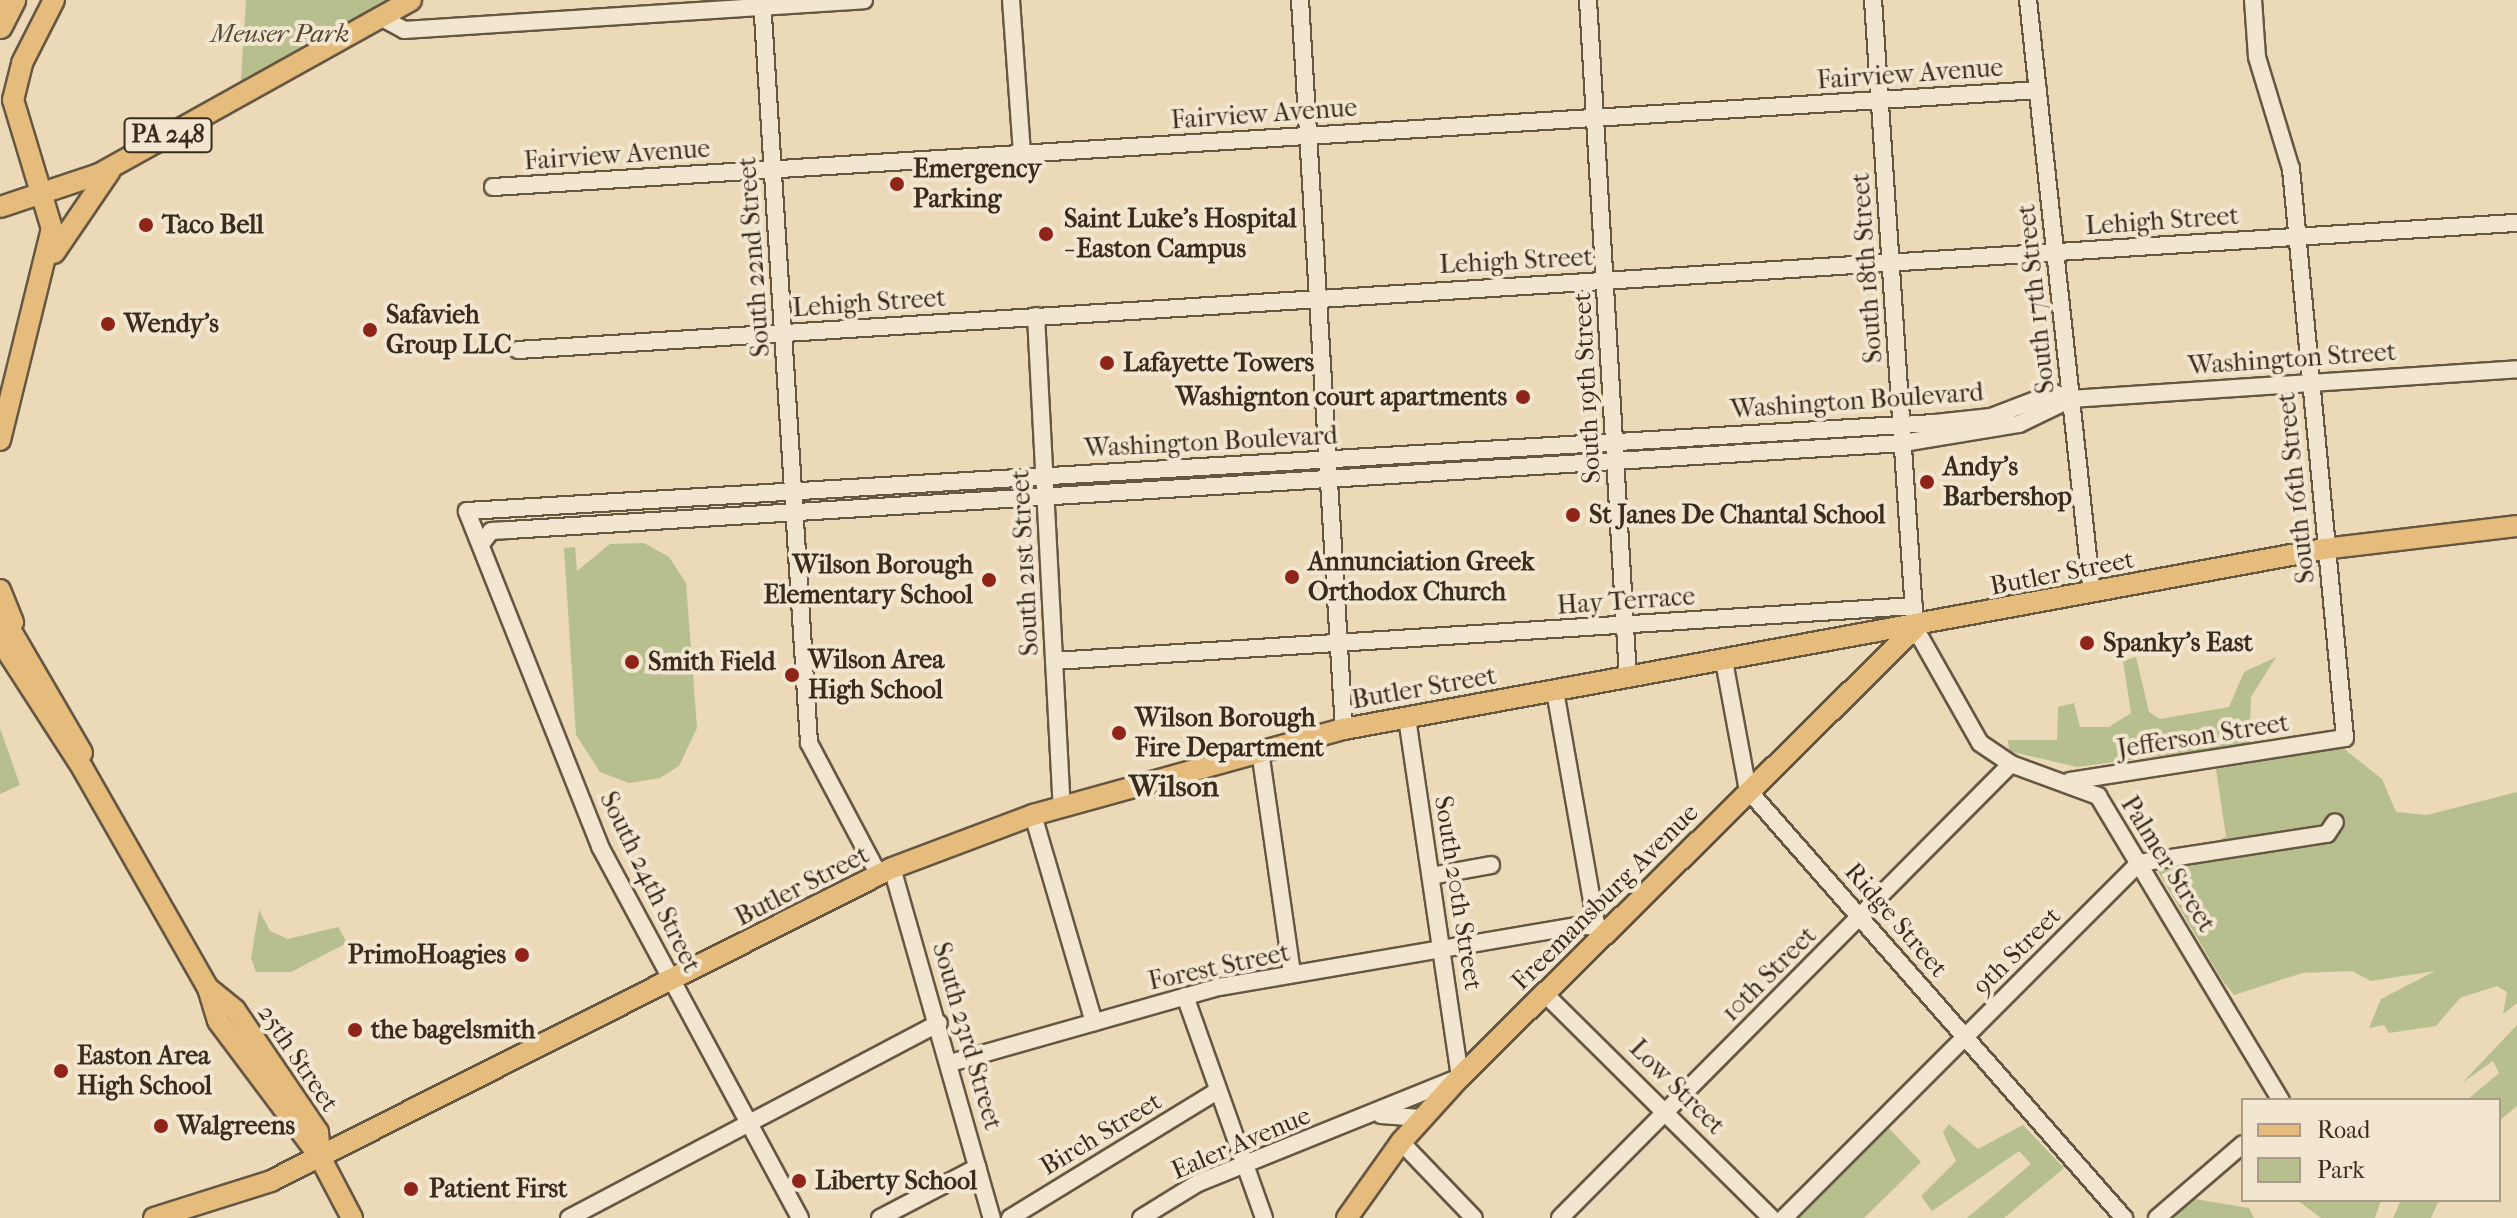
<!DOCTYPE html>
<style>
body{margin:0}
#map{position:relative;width:2517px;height:1218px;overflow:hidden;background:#ebd9b7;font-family:"IM FELL French Canon",serif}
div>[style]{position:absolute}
.green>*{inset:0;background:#b7bf8f}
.roads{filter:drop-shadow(2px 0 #665743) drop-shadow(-2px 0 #665743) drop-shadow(0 2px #665743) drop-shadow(0 -2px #665743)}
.minor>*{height:16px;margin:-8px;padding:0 8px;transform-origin:8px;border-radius:8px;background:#f2e6d0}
.major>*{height:20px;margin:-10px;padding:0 10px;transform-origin:10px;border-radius:10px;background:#e6bc7c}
.highway>*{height:24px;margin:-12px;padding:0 12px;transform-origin:12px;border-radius:12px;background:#e6bc7c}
.dots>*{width:22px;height:22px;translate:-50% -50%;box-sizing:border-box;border:4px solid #f2e6d0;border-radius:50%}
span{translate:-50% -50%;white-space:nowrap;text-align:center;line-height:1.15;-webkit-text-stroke:8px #f2e6d0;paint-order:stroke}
.shield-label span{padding:2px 6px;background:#f2e6d0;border:2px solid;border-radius:6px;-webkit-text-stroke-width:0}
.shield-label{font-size:24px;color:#3a2c1c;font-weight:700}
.park-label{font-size:26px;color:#534933;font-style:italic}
.street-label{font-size:26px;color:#3a2c1c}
.poi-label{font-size:26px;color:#3a2c1c;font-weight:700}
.left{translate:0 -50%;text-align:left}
.right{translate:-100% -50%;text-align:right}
.quarter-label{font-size:30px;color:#3a2c1c;font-weight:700}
.legend{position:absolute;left:2241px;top:1098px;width:260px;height:104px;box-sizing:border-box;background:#f2e6d0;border:2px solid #a89c88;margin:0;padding:10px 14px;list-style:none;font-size:24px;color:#3a2c1c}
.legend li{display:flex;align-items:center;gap:16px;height:40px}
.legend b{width:40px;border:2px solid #a89c88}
</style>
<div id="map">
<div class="green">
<i style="clip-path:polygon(246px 0,411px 0,240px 95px)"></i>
<i style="clip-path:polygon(644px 543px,669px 557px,686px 583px,697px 728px,679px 766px,660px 778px,629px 783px,600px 772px,576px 735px,564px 548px,575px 547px,577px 571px,610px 544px)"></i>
<i style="clip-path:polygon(2136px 657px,2149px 712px,2160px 719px,2229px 707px,2244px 672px,2276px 657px,2251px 697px,2249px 744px,2077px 767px,2009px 751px,2008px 740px,2057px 740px,2058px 707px,2074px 703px,2080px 727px,2109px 727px,2131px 713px,2123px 661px)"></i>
<i style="clip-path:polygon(0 728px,20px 785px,0 794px)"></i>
<i style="clip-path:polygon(2343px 748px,2382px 779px,2396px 812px,2427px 815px,2517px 792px,2517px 1003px,2503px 1014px,2507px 992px,2497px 986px,2460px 998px,2436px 1026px,2389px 1033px,2384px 1025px,2369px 1028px,2381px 999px,2435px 971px,2371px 981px,2352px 971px,2302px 973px,2234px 995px,2222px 980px,2156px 868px,2226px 837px,2216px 769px)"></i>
<i style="clip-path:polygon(259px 910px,270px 931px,288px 939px,338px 927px,347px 943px,291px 972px,256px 972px,251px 958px)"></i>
<i style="clip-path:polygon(2517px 1025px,2517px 1106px,2499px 1121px,2499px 1100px,2467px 1100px,2499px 1073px,2493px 1061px,2462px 1083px)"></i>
<i style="clip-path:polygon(1882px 1121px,1921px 1162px,1864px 1218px,1784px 1218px)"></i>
<i style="clip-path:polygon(1949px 1124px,1978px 1149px,2023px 1125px,2064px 1168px,2004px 1218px,1967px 1218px,2031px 1164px,2019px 1151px,1932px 1211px,1921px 1196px,1956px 1161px,1943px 1132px)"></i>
<i style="clip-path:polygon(2195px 1199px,2249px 1208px,2254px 1218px,2173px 1218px)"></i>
<i style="clip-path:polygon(2297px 1200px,2381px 1200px,2375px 1218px,2321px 1218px)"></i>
<i style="clip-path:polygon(2401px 1200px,2439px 1200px,2431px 1218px,2393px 1218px)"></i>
</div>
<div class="roads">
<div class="minor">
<i style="left:762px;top:0;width:744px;rotate:86.38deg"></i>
<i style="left:809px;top:743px;width:149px;rotate:62.1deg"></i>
<i style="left:1011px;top:0;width:154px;rotate:85.9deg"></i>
<i style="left:1300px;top:0;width:730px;rotate:86.55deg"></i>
<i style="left:1588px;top:0;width:679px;rotate:86.62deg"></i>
<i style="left:1873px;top:0;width:629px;rotate:86.17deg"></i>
<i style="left:1915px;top:628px;width:132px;rotate:60.5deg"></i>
<i style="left:1980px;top:743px;width:37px;rotate:34deg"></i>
<i style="left:2011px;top:764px;width:93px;rotate:20.2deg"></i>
<i style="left:2098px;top:796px;width:355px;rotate:59deg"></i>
<i style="left:2028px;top:0;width:597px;rotate:83.85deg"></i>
<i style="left:380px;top:17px;width:27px;rotate:28deg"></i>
<i style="left:404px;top:30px;width:461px;rotate:-3.7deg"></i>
<i style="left:493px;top:187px;width:1548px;rotate:-3.59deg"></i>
<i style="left:1036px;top:316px;width:492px;rotate:87deg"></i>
<i style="left:518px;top:350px;width:2003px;rotate:-3.64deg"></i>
<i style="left:481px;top:544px;width:16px;rotate:-52deg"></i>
<i style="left:491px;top:531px;width:18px;rotate:-3deg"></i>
<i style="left:509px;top:530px;width:1397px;rotate:-3.57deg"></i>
<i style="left:1903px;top:443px;width:118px;rotate:-9.3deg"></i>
<i style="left:2019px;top:424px;width:58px;rotate:-25.7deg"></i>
<i style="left:1054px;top:661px;width:862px;rotate:-3.66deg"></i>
<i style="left:1724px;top:661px;width:131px;rotate:79.5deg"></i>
<i style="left:1748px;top:790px;width:570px;rotate:48.7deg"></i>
<i style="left:1555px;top:691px;width:236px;rotate:80deg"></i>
<i style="left:1260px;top:751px;width:225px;rotate:81.8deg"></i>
<i style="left:2070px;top:781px;width:278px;rotate:-8.9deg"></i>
<i style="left:2345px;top:738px;width:572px;rotate:-95.42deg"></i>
<i style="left:2291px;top:169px;width:117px;rotate:-106.9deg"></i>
<i style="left:2257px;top:57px;width:57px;rotate:-94deg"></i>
<i style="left:1033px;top:815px;width:216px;rotate:73.6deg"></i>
<i style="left:892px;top:868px;width:364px;rotate:74.1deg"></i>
<i style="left:1431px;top:876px;width:61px;rotate:-10.4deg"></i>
<i style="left:1544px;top:993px;width:320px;rotate:44.7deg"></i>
<i style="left:1185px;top:996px;width:236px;rotate:70.4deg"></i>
<i style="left:950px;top:1063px;width:280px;rotate:-15.8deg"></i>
<i style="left:1219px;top:987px;width:366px;rotate:-9.7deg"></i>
<i style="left:1580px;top:925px;width:28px;rotate:8deg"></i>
<i style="left:1381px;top:1115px;width:40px;rotate:4.3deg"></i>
<i style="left:1401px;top:1142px;width:105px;rotate:46.2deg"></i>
<i style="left:569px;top:1218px;width:418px;rotate:-27.8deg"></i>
<i style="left:800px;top:1218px;width:422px;rotate:-118.3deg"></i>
<i style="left:600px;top:846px;width:360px;rotate:-111.7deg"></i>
<i style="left:467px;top:511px;width:1471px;rotate:-3.43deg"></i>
<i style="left:1935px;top:423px;width:56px;rotate:-6.1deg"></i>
<i style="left:1991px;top:417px;width:67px;rotate:-20.9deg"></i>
<i style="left:2054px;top:393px;width:18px;rotate:19deg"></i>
<i style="left:2071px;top:399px;width:447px;rotate:-3.8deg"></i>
<i style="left:880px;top:1218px;width:110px;rotate:-27.5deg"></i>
<i style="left:1010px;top:1218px;width:243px;rotate:-31.5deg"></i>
<i style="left:1141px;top:1218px;width:67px;rotate:-31.6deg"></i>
<i style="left:1198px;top:1183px;width:283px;rotate:-22deg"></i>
<i style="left:1460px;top:1077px;width:364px;rotate:-98.4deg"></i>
<i style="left:1560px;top:1218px;width:640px;rotate:-45.19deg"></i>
<i style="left:1784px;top:1218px;width:502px;rotate:-45deg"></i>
<i style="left:2139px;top:863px;width:190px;rotate:-8.8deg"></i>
<i style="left:2327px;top:834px;width:14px;rotate:-56deg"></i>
<i style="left:2157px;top:1218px;width:113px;rotate:-40.7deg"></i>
</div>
<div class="major">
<i style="left:0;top:207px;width:104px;rotate:-18.4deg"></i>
<i style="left:99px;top:174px;width:357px;rotate:-29.1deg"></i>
<i style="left:54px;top:253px;width:99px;rotate:-55.7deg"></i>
<i style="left:0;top:440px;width:217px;rotate:-76.2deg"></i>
<i style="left:52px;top:229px;width:135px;rotate:-106.8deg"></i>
<i style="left:13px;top:100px;width:38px;rotate:-76deg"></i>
<i style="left:22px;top:63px;width:71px;rotate:-63.1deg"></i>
<i style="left:0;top:590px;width:35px;rotate:68deg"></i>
<i style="left:0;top:612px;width:163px;rotate:59.8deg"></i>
<i style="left:0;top:640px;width:153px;rotate:57.2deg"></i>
<i style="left:83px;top:769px;width:252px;rotate:60.3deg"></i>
<i style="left:208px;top:988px;width:34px;rotate:73deg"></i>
<i style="left:218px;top:1021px;width:170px;rotate:53.1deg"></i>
<i style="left:320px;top:1157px;width:69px;rotate:62.3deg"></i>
<i style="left:208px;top:988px;width:35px;rotate:39deg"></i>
<i style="left:235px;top:1010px;width:148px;rotate:55.8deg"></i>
<i style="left:318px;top:1132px;width:25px;rotate:85deg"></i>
<i style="left:154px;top:1218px;width:123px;rotate:-17.5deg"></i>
<i style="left:271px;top:1181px;width:695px;rotate:-26.75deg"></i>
<i style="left:892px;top:868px;width:151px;rotate:-20.6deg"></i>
<i style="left:1033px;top:815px;width:323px;rotate:-15.5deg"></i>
<i style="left:1344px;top:729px;width:996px;rotate:-10.41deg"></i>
<i style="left:2324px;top:549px;width:194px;rotate:-6.8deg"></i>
<i style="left:1347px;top:1218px;width:93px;rotate:-54.6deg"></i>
<i style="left:1401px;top:1142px;width:88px;rotate:-47.8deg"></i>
<i style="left:1460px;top:1077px;width:639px;rotate:-44.62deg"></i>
</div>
<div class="highway">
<i style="left:0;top:26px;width:29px;rotate:-63deg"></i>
</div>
</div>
<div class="dots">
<i style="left:897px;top:184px;background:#8f2418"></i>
<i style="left:146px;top:225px;background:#8f2418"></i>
<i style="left:1046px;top:234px;background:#8f2418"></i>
<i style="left:108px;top:324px;background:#8f2418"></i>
<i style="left:370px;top:330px;background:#8f2418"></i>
<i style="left:1107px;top:363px;background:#8f2418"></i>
<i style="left:1523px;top:397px;background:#8f2418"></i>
<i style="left:1927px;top:482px;background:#8f2418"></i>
<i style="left:1573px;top:515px;background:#8f2418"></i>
<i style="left:1292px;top:577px;background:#8f2418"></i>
<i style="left:989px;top:580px;background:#8f2418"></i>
<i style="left:2087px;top:643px;background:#8f2418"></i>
<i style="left:632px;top:662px;background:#8f2418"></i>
<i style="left:792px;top:675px;background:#8f2418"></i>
<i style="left:1119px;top:733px;background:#8f2418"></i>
<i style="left:522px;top:955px;background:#8f2418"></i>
<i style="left:355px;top:1030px;background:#8f2418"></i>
<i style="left:61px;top:1071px;background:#8f2418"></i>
<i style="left:161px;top:1126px;background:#8f2418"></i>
<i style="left:799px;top:1181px;background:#8f2418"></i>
<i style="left:411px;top:1189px;background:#8f2418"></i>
</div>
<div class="shield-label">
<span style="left:168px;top:135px">PA 248</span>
</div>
<div class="park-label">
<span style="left:280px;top:34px">Meuser Park</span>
</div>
<div class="street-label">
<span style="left:1910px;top:74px;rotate:-4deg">Fairview Avenue</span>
<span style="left:1264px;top:114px;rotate:-4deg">Fairview Avenue</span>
<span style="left:617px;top:155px;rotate:-4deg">Fairview Avenue</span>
<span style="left:2162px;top:221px;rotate:-4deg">Lehigh Street</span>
<span style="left:754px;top:257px;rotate:-94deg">South 22nd Street</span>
<span style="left:1516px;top:261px;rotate:-3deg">Lehigh Street</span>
<span style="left:1867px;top:268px;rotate:-94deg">South 18th Street</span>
<span style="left:2036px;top:299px;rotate:-96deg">South 17th Street</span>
<span style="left:869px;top:303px;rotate:-4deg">Lehigh Street</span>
<span style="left:2292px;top:359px;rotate:-4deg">Washington Street</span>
<span style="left:1587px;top:388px;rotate:-93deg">South 19th Street</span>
<span style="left:1857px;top:401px;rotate:-4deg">Washington Boulevard</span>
<span style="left:1211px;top:442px;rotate:-3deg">Washington Boulevard</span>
<span style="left:2296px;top:488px;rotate:-96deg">South 16th Street</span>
<span style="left:1025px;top:563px;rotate:-93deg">South 21st Street</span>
<span style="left:2062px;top:573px;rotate:-11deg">Butler Street</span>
<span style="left:1626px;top:601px;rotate:-4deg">Hay Terrace</span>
<span style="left:1424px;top:688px;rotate:-10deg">Butler Street</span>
<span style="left:2203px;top:736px;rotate:-9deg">Jefferson Street</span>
<span style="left:2168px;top:864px;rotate:58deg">Palmer Street</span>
<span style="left:650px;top:882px;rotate:64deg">South 24th Street</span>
<span style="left:802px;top:886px;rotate:-27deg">Butler Street</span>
<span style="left:1458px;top:893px;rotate:81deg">South 20th Street</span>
<span style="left:1605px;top:897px;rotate:-45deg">Freemansburg Avenue</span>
<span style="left:1896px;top:920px;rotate:49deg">Ridge Street</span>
<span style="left:2017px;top:951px;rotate:-45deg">9th Street</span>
<span style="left:1219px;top:967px;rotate:-12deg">Forest Street</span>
<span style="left:1769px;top:974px;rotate:-45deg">10th Street</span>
<span style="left:967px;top:1036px;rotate:74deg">South 23rd Street</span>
<span style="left:298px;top:1058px;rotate:56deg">25th Street</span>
<span style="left:1677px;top:1087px;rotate:45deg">Low Street</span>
<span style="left:1101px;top:1134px;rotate:-31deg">Birch Street</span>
<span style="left:1241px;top:1143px;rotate:-23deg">Ealer Avenue</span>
</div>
<div class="poi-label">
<span class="left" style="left:913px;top:184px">Emergency<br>Parking</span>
<span class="left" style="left:1064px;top:234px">Saint Luke's Hospital<br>- Easton Campus</span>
<span class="left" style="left:162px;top:225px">Taco Bell</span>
<span class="left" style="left:386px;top:330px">Safavieh<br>Group LLC</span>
<span class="left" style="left:124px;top:324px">Wendy's</span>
<span class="left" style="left:1123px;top:363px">Lafayette Towers</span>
<span class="right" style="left:1507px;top:397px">Washignton court apartments</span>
<span class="left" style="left:1943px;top:482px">Andy's<br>Barbershop</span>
<span class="left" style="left:1589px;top:515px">St Janes De Chantal School</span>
<span class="left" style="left:1308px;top:577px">Annunciation Greek<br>Orthodox Church</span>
<span class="right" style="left:973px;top:580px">Wilson Borough<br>Elementary School</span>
<span class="left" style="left:2103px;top:643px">Spanky's East</span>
<span class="left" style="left:808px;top:675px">Wilson Area<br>High School</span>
<span class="left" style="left:648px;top:662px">Smith Field</span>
<span class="left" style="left:1135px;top:733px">Wilson Borough<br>Fire Department</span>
<span class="right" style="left:506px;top:955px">PrimoHoagies</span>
<span class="left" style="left:371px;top:1030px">the bagelsmith</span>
<span class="left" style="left:77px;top:1071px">Easton Area<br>High School</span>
<span class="left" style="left:177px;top:1126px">Walgreens</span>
<span class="left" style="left:815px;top:1181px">Liberty School</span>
<span class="left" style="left:429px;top:1189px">Patient First</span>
</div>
<div class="quarter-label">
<span style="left:1174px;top:787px">Wilson</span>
</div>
<ul class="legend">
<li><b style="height:10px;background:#e6bc7c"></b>Road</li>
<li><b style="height:22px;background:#b7bf8f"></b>Park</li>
</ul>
</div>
